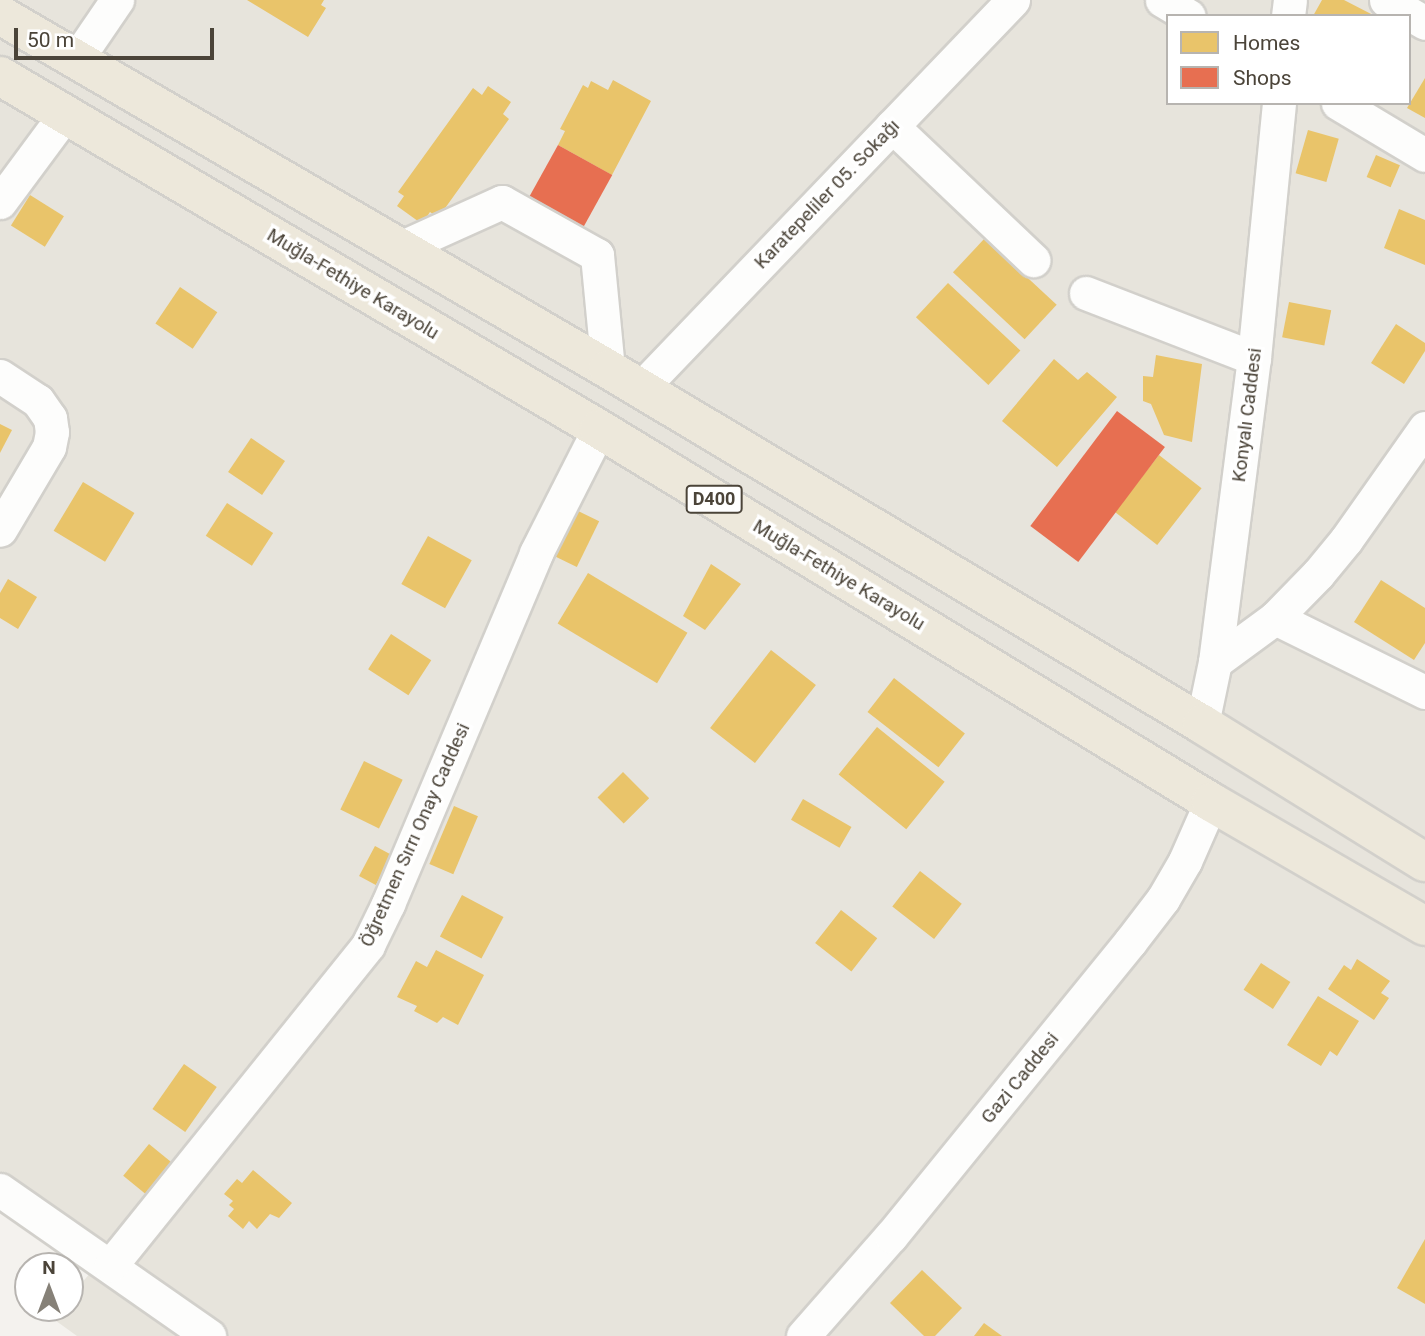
<!DOCTYPE html>
<meta charset="utf-8">
<style>
body{margin:0}
#map{position:relative;width:1425px;height:1336px;overflow:hidden;background:#f4f2ee;font-family:Roboto,sans-serif}
div>[style]{position:absolute}
.residential>*{inset:0;background:#e7e4dc}
.homes>*{inset:0;background:#e9c46a;transform-origin:0 0}
.shops>*{inset:0;background:#e76f51;transform-origin:0 0}
.roads{filter:drop-shadow(2px 0 #d2d0cb) drop-shadow(-2px 0 #d2d0cb) drop-shadow(0 2px #d2d0cb) drop-shadow(0 -2px #d2d0cb)}
.minor>*{height:33px;margin:-16.5px;padding:0 16.5px;transform-origin:16.5px;border-radius:16.5px;background:#fdfdfc}
.highway>*{height:38px;margin:-19px;padding:0 19px;transform-origin:19px;border-radius:19px;background:#ede8db}
span{translate:-50% -50%;white-space:nowrap;text-align:center;line-height:1.15;-webkit-text-stroke:7px #fff;paint-order:stroke}
.shield-label span{padding:2px 5px;background:#fff;border:2px solid;border-radius:5px;-webkit-text-stroke-width:0}
.shield-label{font-size:18px;color:#4b4439;font-weight:700}
.street-label{font-size:19px;color:#4b4439}
.legend{position:absolute;left:1166px;top:14px;width:245px;height:91px;box-sizing:border-box;background:#fff;border:2px solid #b7b4b0;margin:0;padding:9px 12px;list-style:none;font-size:21px;color:#4b4439}
.legend li{display:flex;align-items:center;gap:14px;height:35px}
.legend b{width:35px;border:2px solid #b7b4b0}
.north{position:absolute;left:14px;top:1252px;width:70px;height:70px;box-sizing:border-box;background:#fff;border:2px solid #b7b4b0;border-radius:50%;rotate:0deg;font-size:19px;font-weight:700;line-height:28px;text-align:center;color:#4b4439}
.north::after{content:'';display:block;margin:auto;width:24px;height:32px;background:#868178;clip-path:polygon(50% 0,100% 100%,50% 72%,0 100%)}
.scale{position:absolute;left:14px;top:28px;width:200px;height:32px;box-sizing:border-box;border:4px solid #4b4439;border-top:0;padding-left:9px;font-size:21px;line-height:24px;white-space:nowrap;color:#4b4439;-webkit-text-stroke:5px #fff;paint-order:stroke}
</style>
<div id="map">
<div class="residential">
<i style="clip-path:polygon(evenodd,0 0,1425px 0,1425px 1336px,77px 1336px,52px 1318px,61px 1308px,70px 1308px,70px 1297px,91px 1272px,0 1207px,0 0,1168px 16px,1409px 16px,1409px 103px,1168px 103px,1168px 16px)"></i>
</div>
<div class="homes">
<i style="clip-path:polygon(247px 0,324px 0,321px 5px,326px 8px,308px 37px)"></i>
<i style="clip-path:polygon(1322px 0,1344px 0,1375px 16px,1313px 16px)"></i>
<i style="clip-path:polygon(1425px 78px,1425px 118px,1407px 108px)"></i>
<i style="clip-path:polygon(613px 80px,651px 101px,612px 175px,558px 145px,565px 131px,560px 129px,583px 85px,588px 88px,591px 81px,608px 90px)"></i>
<i style="clip-path:polygon(488px 86px,511px 102px,503px 114px,509px 119px,438px 218px,430px 212px,422px 224px,397px 206px,404px 196px,398px 192px,473px 88px,482px 95px)"></i>
<i style="left:1308px;top:130px;width:32px;height:45px;rotate:16deg"></i>
<i style="left:1376px;top:155px;width:26px;height:24px;rotate:23deg"></i>
<i style="left:30px;top:195px;width:40px;height:36px;rotate:32deg"></i>
<i style="clip-path:polygon(1399px 209px,1425px 220px,1425px 265px,1384px 248px)"></i>
<i style="left:985px;top:238px;width:98px;height:47px;rotate:43deg"></i>
<i style="left:948px;top:283px;width:99px;height:47px;rotate:43deg"></i>
<i style="left:180px;top:287px;width:45px;height:44px;rotate:34deg"></i>
<i style="left:1289px;top:302px;width:43px;height:36px;rotate:11deg"></i>
<i style="clip-path:polygon(1396px 324px,1425px 343px,1425px 351px,1404px 384px,1371px 363px)"></i>
<i style="clip-path:polygon(1156px 355px,1202px 364px,1192px 442px,1164px 435px,1151px 404px,1143px 401px,1143px 376px,1153px 377px)"></i>
<i style="clip-path:polygon(1054px 359px,1078px 380px,1087px 372px,1117px 397px,1057px 467px,1002px 421px)"></i>
<i style="clip-path:polygon(0 424px,12px 430px,0 453px)"></i>
<i style="left:251px;top:438px;width:41px;height:41px;rotate:34deg"></i>
<i style="left:1159px;top:455px;width:54px;height:72px;rotate:38deg"></i>
<i style="left:83px;top:482px;width:60px;height:57px;rotate:31deg"></i>
<i style="left:227px;top:503px;width:55px;height:39px;rotate:33deg"></i>
<i style="left:574px;top:509px;width:28px;height:51px;rotate:26deg"></i>
<i style="left:428px;top:536px;width:50px;height:55px;rotate:29deg"></i>
<i style="clip-path:polygon(711px 564px,741px 584px,705px 630px,683px 616px)"></i>
<i style="left:588px;top:573px;width:116px;height:59px;rotate:31deg"></i>
<i style="clip-path:polygon(8px 579px,37px 597px,18px 629px,0 618px,0 593px)"></i>
<i style="clip-path:polygon(1381px 580px,1425px 608px,1425px 643px,1414px 660px,1354px 622px)"></i>
<i style="left:391px;top:634px;width:48px;height:42px;rotate:33deg"></i>
<i style="left:771px;top:650px;width:57px;height:99px;rotate:38deg"></i>
<i style="left:894px;top:678px;width:90px;height:43px;rotate:38deg"></i>
<i style="left:877px;top:727px;width:87px;height:61px;rotate:39deg"></i>
<i style="left:364px;top:761px;width:43px;height:54px;rotate:26deg"></i>
<i style="left:623px;top:772px;width:37px;height:36px;rotate:45deg"></i>
<i style="left:803px;top:799px;width:56px;height:24px;rotate:30deg"></i>
<i style="left:454px;top:806px;width:26px;height:63px;rotate:23deg"></i>
<i style="left:375px;top:846px;width:19px;height:34px;rotate:28deg"></i>
<i style="left:920px;top:871px;width:53px;height:45px;rotate:38deg"></i>
<i style="left:462px;top:895px;width:47px;height:47px;rotate:28deg"></i>
<i style="left:841px;top:910px;width:46px;height:42px;rotate:38deg"></i>
<i style="clip-path:polygon(436px 950px,484px 975px,458px 1025px,443px 1017px,437px 1023px,414px 1011px,417px 1006px,397px 997px,416px 961px,427px 967px)"></i>
<i style="clip-path:polygon(1357px 959px,1390px 981px,1381px 993px,1389px 998px,1374px 1020px,1328px 989px,1344px 965px,1351px 970px)"></i>
<i style="left:1261px;top:963px;width:35px;height:32px;rotate:33deg"></i>
<i style="clip-path:polygon(1318px 996px,1359px 1021px,1337px 1056px,1330px 1051px,1321px 1066px,1287px 1045px)"></i>
<i style="left:184px;top:1064px;width:40px;height:55px;rotate:35deg"></i>
<i style="left:149px;top:1144px;width:32px;height:41px;rotate:39deg"></i>
<i style="clip-path:polygon(253px 1170px,292px 1203px,279px 1218px,270px 1214px,257px 1229px,249px 1221px,243px 1229px,228px 1216px,234px 1209px,229px 1205px,233px 1201px,224px 1194px,237px 1179px,242px 1183px)"></i>
<i style="clip-path:polygon(1425px 1239px,1425px 1304px,1397px 1288px)"></i>
<i style="clip-path:polygon(922px 1270px,962px 1308px,935px 1336px,924px 1336px,890px 1303px)"></i>
<i style="clip-path:polygon(984px 1323px,1002px 1336px,974px 1336px)"></i>
</div>
<div class="shops">
<i style="left:558px;top:145px;width:62px;height:67px;rotate:29deg"></i>
<i style="left:1117px;top:411px;width:60px;height:144px;rotate:37deg"></i>
</div>
<div class="roads">
<div class="minor">
<i style="left:1162px;top:0;width:31px;rotate:31deg"></i>
<i style="left:1386px;top:0;width:45px;rotate:30.5deg"></i>
<i style="left:1288px;top:16px;width:16px;rotate:-83deg"></i>
<i style="left:76px;top:60px;width:73px;rotate:-55.7deg"></i>
<i style="left:1338px;top:103px;width:101px;rotate:30.9deg"></i>
<i style="left:892px;top:126px;width:195px;rotate:43.5deg"></i>
<i style="left:0;top:202px;width:109px;rotate:-53.5deg"></i>
<i style="left:400px;top:248px;width:112px;rotate:-24.3deg"></i>
<i style="left:502px;top:202px;width:109px;rotate:29.2deg"></i>
<i style="left:597px;top:255px;width:115px;rotate:84.5deg"></i>
<i style="left:1086px;top:293px;width:180px;rotate:21.2deg"></i>
<i style="left:0;top:376px;width:45px;rotate:33.3deg"></i>
<i style="left:38px;top:401px;width:21px;rotate:55deg"></i>
<i style="left:50px;top:418px;width:14px;rotate:82deg"></i>
<i style="left:52px;top:432px;width:15px;rotate:101deg"></i>
<i style="left:49px;top:447px;width:96px;rotate:120.6deg"></i>
<i style="left:640px;top:389px;width:539px;rotate:-46.2deg"></i>
<i style="left:1275px;top:618px;width:167px;rotate:26.3deg"></i>
<i style="left:1215px;top:662px;width:74px;rotate:-36.3deg"></i>
<i style="left:1275px;top:618px;width:62px;rotate:-45.7deg"></i>
<i style="left:1318px;top:574px;width:44px;rotate:-50.5deg"></i>
<i style="left:1346px;top:540px;width:137px;rotate:-54.8deg"></i>
<i style="left:1202px;top:724px;width:63px;rotate:-78.2deg"></i>
<i style="left:1215px;top:662px;width:306px;rotate:-82.7deg"></i>
<i style="left:1254px;top:358px;width:256px;rotate:-84.4deg"></i>
<i style="left:0;top:1190px;width:255px;rotate:34.9deg"></i>
<i style="left:111px;top:1265px;width:410px;rotate:-51.2deg"></i>
<i style="left:368px;top:945px;width:46px;rotate:-64deg"></i>
<i style="left:388px;top:904px;width:381px;rotate:-67.1deg"></i>
<i style="left:536px;top:553px;width:139px;rotate:-63.1deg"></i>
<i style="left:803px;top:1336px;width:133px;rotate:-48.7deg"></i>
<i style="left:891px;top:1236px;width:379px;rotate:-50.9deg"></i>
<i style="left:1130px;top:942px;width:54px;rotate:-52.5deg"></i>
<i style="left:1163px;top:899px;width:44px;rotate:-59.9deg"></i>
<i style="left:1185px;top:861px;width:64px;rotate:-66.2deg"></i>
</div>
<div class="highway">
<i style="left:0;top:15px;width:704px;rotate:30.21deg"></i>
<i style="left:608px;top:369px;width:692px;rotate:30.86deg"></i>
<i style="left:1202px;top:724px;width:262px;rotate:31.8deg"></i>
<i style="left:0;top:76px;width:695px;rotate:30.51deg"></i>
<i style="left:599px;top:429px;width:717px;rotate:31.36deg"></i>
<i style="left:1211px;top:802px;width:247px;rotate:30.1deg"></i>
</div>
</div>
<div class="shield-label">
<span style="left:714px;top:499px">D400</span>
</div>
<div class="street-label">
<span style="left:827px;top:194px;rotate:-46deg">Karatepeliler 05. Sokağı</span>
<span style="left:353px;top:284px;rotate:31deg">Muğla-Fethiye Karayolu</span>
<span style="left:1247px;top:415px;rotate:-83deg">Konyalı Caddesi</span>
<span style="left:839px;top:575px;rotate:31deg">Muğla-Fethiye Karayolu</span>
<span style="left:415px;top:835px;rotate:-66deg">Öğretmen Sırrı Onay Caddesi</span>
<span style="left:1020px;top:1078px;rotate:-51deg">Gazi Caddesi</span>
</div>
<ul class="legend">
<li><b style="height:19px;background:#e9c46a"></b>Homes</li>
<li><b style="height:19px;background:#e76f51"></b>Shops</li>
</ul>
<div class="north">N</div>
<div class="scale">50 m</div>
</div>
